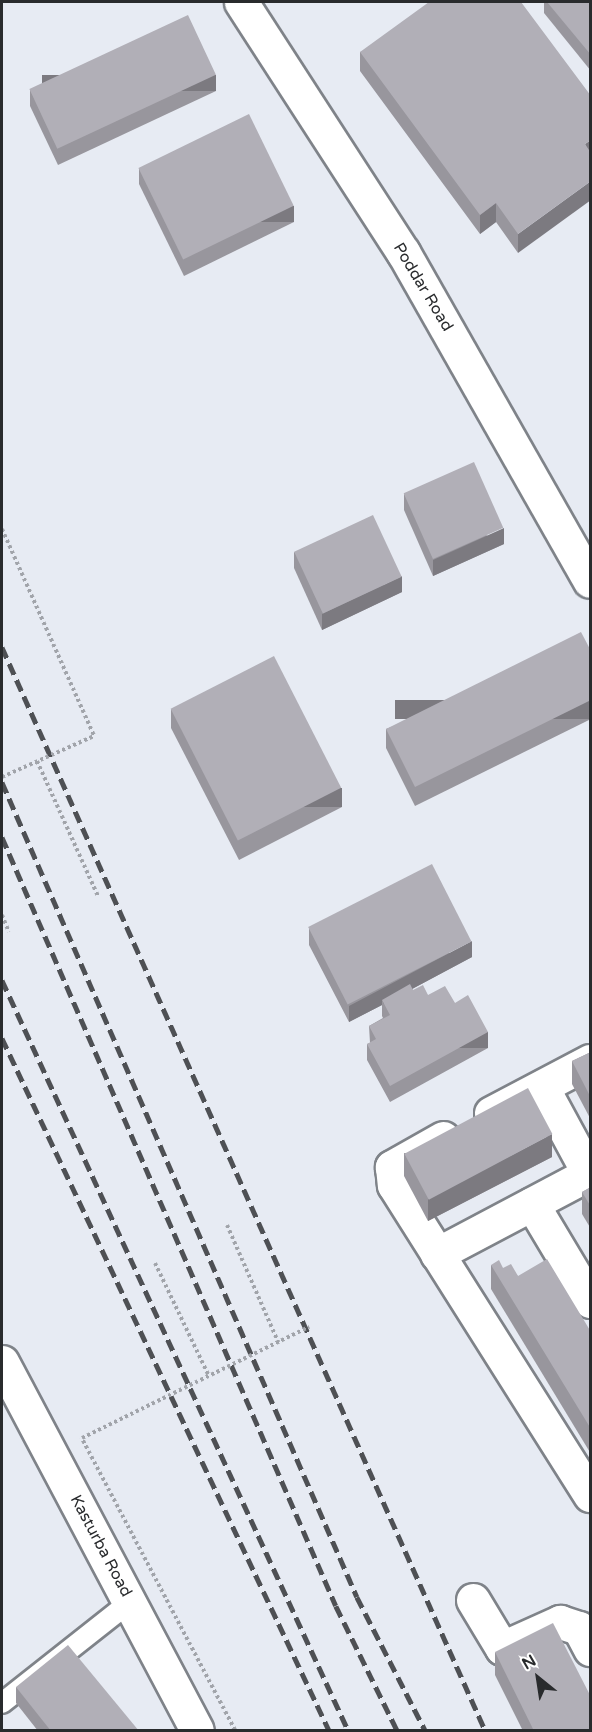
<!DOCTYPE html>
<style>
body{margin:0}
#map{position:relative;width:592px;height:1732px;overflow:hidden;background:#e7ebf3;font-family:"Varela Round",sans-serif}
div>[style]{position:absolute}
.path>*{height:4px;margin-top:-2px;transform-origin:0;background:repeating-linear-gradient(90deg,#a1a4aa 0 3px,transparent 0 6px)}
.roads{filter:drop-shadow(2px 0 #7f8389) drop-shadow(-2px 0 #7f8389) drop-shadow(0 2px #7f8389) drop-shadow(0 -2px #7f8389)}
.service>*{height:20px;margin:-10px;padding:0 10px;transform-origin:10px;border-radius:10px;background:#fff}
.minor>*{height:33px;margin:-16.5px;padding:0 16.5px;transform-origin:16.5px;border-radius:16.5px;background:#fff}
.tertiary>*{height:33px;margin:-16.5px;padding:0 16.5px;transform-origin:16.5px;border-radius:16.5px;background:#fff}
.rail>*{height:4.5px;margin-top:-2.25px;transform-origin:0;background:repeating-linear-gradient(90deg,#4e5054 0 12px,transparent 0 18px)}
.path-bridge>*{height:4px;margin-top:-2px;transform-origin:0;background:repeating-linear-gradient(90deg,#a1a4aa 0 3px,transparent 0 6px)}
.wall>*{inset:0;background:#98969d}
.shaded-wall>*{inset:0;background:#7c7a80;transform-origin:0 0}
.building>*{inset:0;background:#b1afb7;transform-origin:0 0}
span{translate:-50% -50%;white-space:nowrap;text-align:center;line-height:1.15;-webkit-text-stroke:4.5px #fff;paint-order:stroke}
.street-label{font-size:16px;color:#292b2d}
.frame{position:absolute;inset:0;border:3px solid #292b2d;pointer-events:none}
.north{position:absolute;left:508px;top:1648px;width:60px;height:60px;-webkit-text-stroke:4px #fff;paint-order:stroke;rotate:330deg;font-size:16px;font-weight:700;line-height:24px;text-align:center;color:#292b2d}
.north::after{content:'';display:block;margin:auto;width:21px;height:27px;background:#292b2d;clip-path:polygon(50% 0,100% 100%,50% 72%,0 100%)}
</style>
<div id="map">
<div class="path">
<i style="left:2px;top:529px;width:227px;rotate:66deg"></i>
<i style="left:37px;top:761px;width:148px;rotate:65.7deg"></i>
<i style="left:2px;top:915px;width:18px;rotate:68deg"></i>
<i style="left:227px;top:1225px;width:128px;rotate:66.4deg"></i>
<i style="left:155px;top:1263px;width:125px;rotate:64.5deg"></i>
</div>
<div class="roads">
<div class="service">
<i style="left:2px;top:1703px;width:164px;rotate:-38.3deg"></i>
</div>
<div class="minor">
<i style="left:542px;top:1087px;width:99px;rotate:61.6deg"></i>
<i style="left:491px;top:1113px;width:112px;rotate:-27.7deg"></i>
<i style="left:443px;top:1138px;width:59px;rotate:150.4deg"></i>
<i style="left:392px;top:1167px;width:18px;rotate:84deg"></i>
<i style="left:394px;top:1185px;width:367px;rotate:57.7deg"></i>
<i style="left:532px;top:1204px;width:113px;rotate:59.1deg"></i>
<i style="left:437px;top:1254px;width:173px;rotate:-27.9deg"></i>
<i style="left:2px;top:1362px;width:416px;rotate:62.1deg"></i>
<i style="left:473px;top:1600px;width:56px;rotate:58.9deg"></i>
<i style="left:502px;top:1648px;width:64px;rotate:-24.1deg"></i>
<i style="left:560px;top:1622px;width:20px;rotate:18deg"></i>
<i style="left:579px;top:1628px;width:24px;rotate:62deg"></i>
</div>
<div class="tertiary">
<i style="left:241px;top:2px;width:298px;rotate:57.1deg"></i>
<i style="left:403px;top:252px;width:378px;rotate:60.4deg"></i>
</div>
</div>
<div class="rail">
<i style="left:2px;top:647px;width:1186px;rotate:65.96deg"></i>
<i style="left:2px;top:782px;width:889px;rotate:66.46deg"></i>
<i style="left:357px;top:1597px;width:149px;rotate:62.9deg"></i>
<i style="left:2px;top:837px;width:838px;rotate:66.52deg"></i>
<i style="left:336px;top:1606px;width:138px;rotate:63.8deg"></i>
<i style="left:2px;top:980px;width:826px;rotate:65.23deg"></i>
<i style="left:2px;top:1038px;width:765px;rotate:64.71deg"></i>
</div>
<div class="path-bridge">
<i style="left:2px;top:777px;width:101px;rotate:-24deg"></i>
<i style="left:235px;top:1730px;width:330px;rotate:-117.7deg"></i>
<i style="left:82px;top:1438px;width:253px;rotate:-26.1deg"></i>
</div>
<div class="wall">
<i style="clip-path:polygon(521px 2px,518px 253px,496px 222px,480px 234px,360px 71px,360px 52px)"></i>
<i style="clip-path:polygon(544px 2px,591px 2px,591px 71px,544px 13px)"></i>
<i style="clip-path:polygon(30px 90px,216px 91px,58px 165px,30px 106px)"></i>
<i style="clip-path:polygon(139px 168px,294px 222px,184px 276px,139px 184px)"></i>
<i style="clip-path:polygon(404px 494px,504px 544px,433px 576px,404px 510px)"></i>
<i style="clip-path:polygon(294px 552px,402px 592px,322px 630px,294px 568px)"></i>
<i style="clip-path:polygon(591px 651px,591px 719px,415px 806px,386px 748px,386px 729px)"></i>
<i style="clip-path:polygon(171px 709px,342px 807px,239px 860px,171px 728px)"></i>
<i style="clip-path:polygon(309px 929px,472px 957px,412px 989px,413px 990px,428px 995px,455px 1003px,488px 1048px,390px 1102px,367px 1060px,367px 1044px,370px 1043px,369px 1026px,383px 1018px,382px 1016px,382px 1005px,349px 1022px,309px 945px)"></i>
<i style="clip-path:polygon(591px 1052px,591px 1120px,572px 1084px,572px 1061px)"></i>
<i style="clip-path:polygon(404px 1153px,552px 1157px,428px 1221px,404px 1176px)"></i>
<i style="clip-path:polygon(591px 1187px,591px 1229px,582px 1214px,582px 1192px)"></i>
<i style="clip-path:polygon(491px 1265px,503px 1268px,518px 1276px,591px 1332px,591px 1454px,491px 1289px)"></i>
<i style="clip-path:polygon(495px 1652px,591px 1731px,523px 1731px,495px 1675px)"></i>
<i style="clip-path:polygon(16px 1687px,139px 1731px,38px 1731px,16px 1703px)"></i>
</div>
<div class="shaded-wall">
<i style="left:216px;top:75px;width:16px;height:174px;rotate:90deg"></i>
<i style="clip-path:polygon(591px 140px,591px 159px,585px 144px)"></i>
<i style="clip-path:polygon(591px 181px,591px 200px,518px 253px,518px 234px)"></i>
<i style="clip-path:polygon(496px 203px,496px 222px,480px 234px,480px 215px)"></i>
<i style="left:294px;top:206px;width:16px;height:123px;rotate:90deg"></i>
<i style="clip-path:polygon(504px 528px,504px 544px,433px 576px,433px 560px)"></i>
<i style="clip-path:polygon(402px 576px,402px 592px,322px 630px,322px 614px)"></i>
<i style="left:591px;top:700px;width:19px;height:196px;rotate:90deg"></i>
<i style="left:342px;top:788px;width:19px;height:116px;rotate:90deg"></i>
<i style="clip-path:polygon(472px 941px,472px 957px,384px 1004px,382px 1000px,382px 1005px,349px 1022px,349px 1006px)"></i>
<i style="left:488px;top:1032px;width:16px;height:112px;rotate:90deg"></i>
<i style="clip-path:polygon(552px 1134px,552px 1157px,428px 1221px,428px 1199px)"></i>
</div>
<div class="building">
<i style="clip-path:polygon(429px 2px,521px 2px,591px 96px,591px 140px,585px 144px,591px 153px,591px 181px,518px 234px,496px 203px,480px 215px,360px 52px)"></i>
<i style="clip-path:polygon(547px 2px,591px 2px,591px 55px)"></i>
<i style="left:188px;top:15px;width:66px;height:175px;rotate:65deg"></i>
<i style="left:249px;top:114px;width:102px;height:123px;rotate:64deg"></i>
<i style="left:474px;top:462px;width:72px;height:77px;rotate:66deg"></i>
<i style="left:373px;top:515px;width:68px;height:87px;rotate:65deg"></i>
<i style="clip-path:polygon(581px 632px,591px 651px,591px 700px,415px 787px,386px 729px)"></i>
<i style="left:274px;top:656px;width:148px;height:116px;rotate:63deg"></i>
<i style="left:432px;top:864px;width:87px;height:139px;rotate:63deg"></i>
<i style="clip-path:polygon(410px 984px,413px 990px,423px 985px,428px 995px,445px 986px,455px 1003px,468px 995px,488px 1032px,390px 1086px,367px 1044px,376px 1039px,369px 1026px,390px 1015px,382px 1000px)"></i>
<i style="clip-path:polygon(591px 1052px,591px 1098px,572px 1061px)"></i>
<i style="left:528px;top:1088px;width:52px;height:140px;rotate:62deg"></i>
<i style="clip-path:polygon(591px 1187px,591px 1207px,582px 1192px)"></i>
<i style="clip-path:polygon(547px 1259px,591px 1332px,591px 1429px,491px 1265px,499px 1260px,503px 1268px,511px 1264px,518px 1276px)"></i>
<i style="clip-path:polygon(553px 1623px,591px 1697px,591px 1731px,534px 1731px,495px 1652px)"></i>
<i style="clip-path:polygon(68px 1645px,139px 1731px,51px 1731px,16px 1687px)"></i>
</div>
<div class="street-label">
<span style="left:423px;top:287px;rotate:59deg">Poddar Road</span>
<span style="left:101px;top:1546px;rotate:62deg">Kasturba Road</span>
</div>
<div class="frame"></div>
<div class="north">N</div>
</div>
